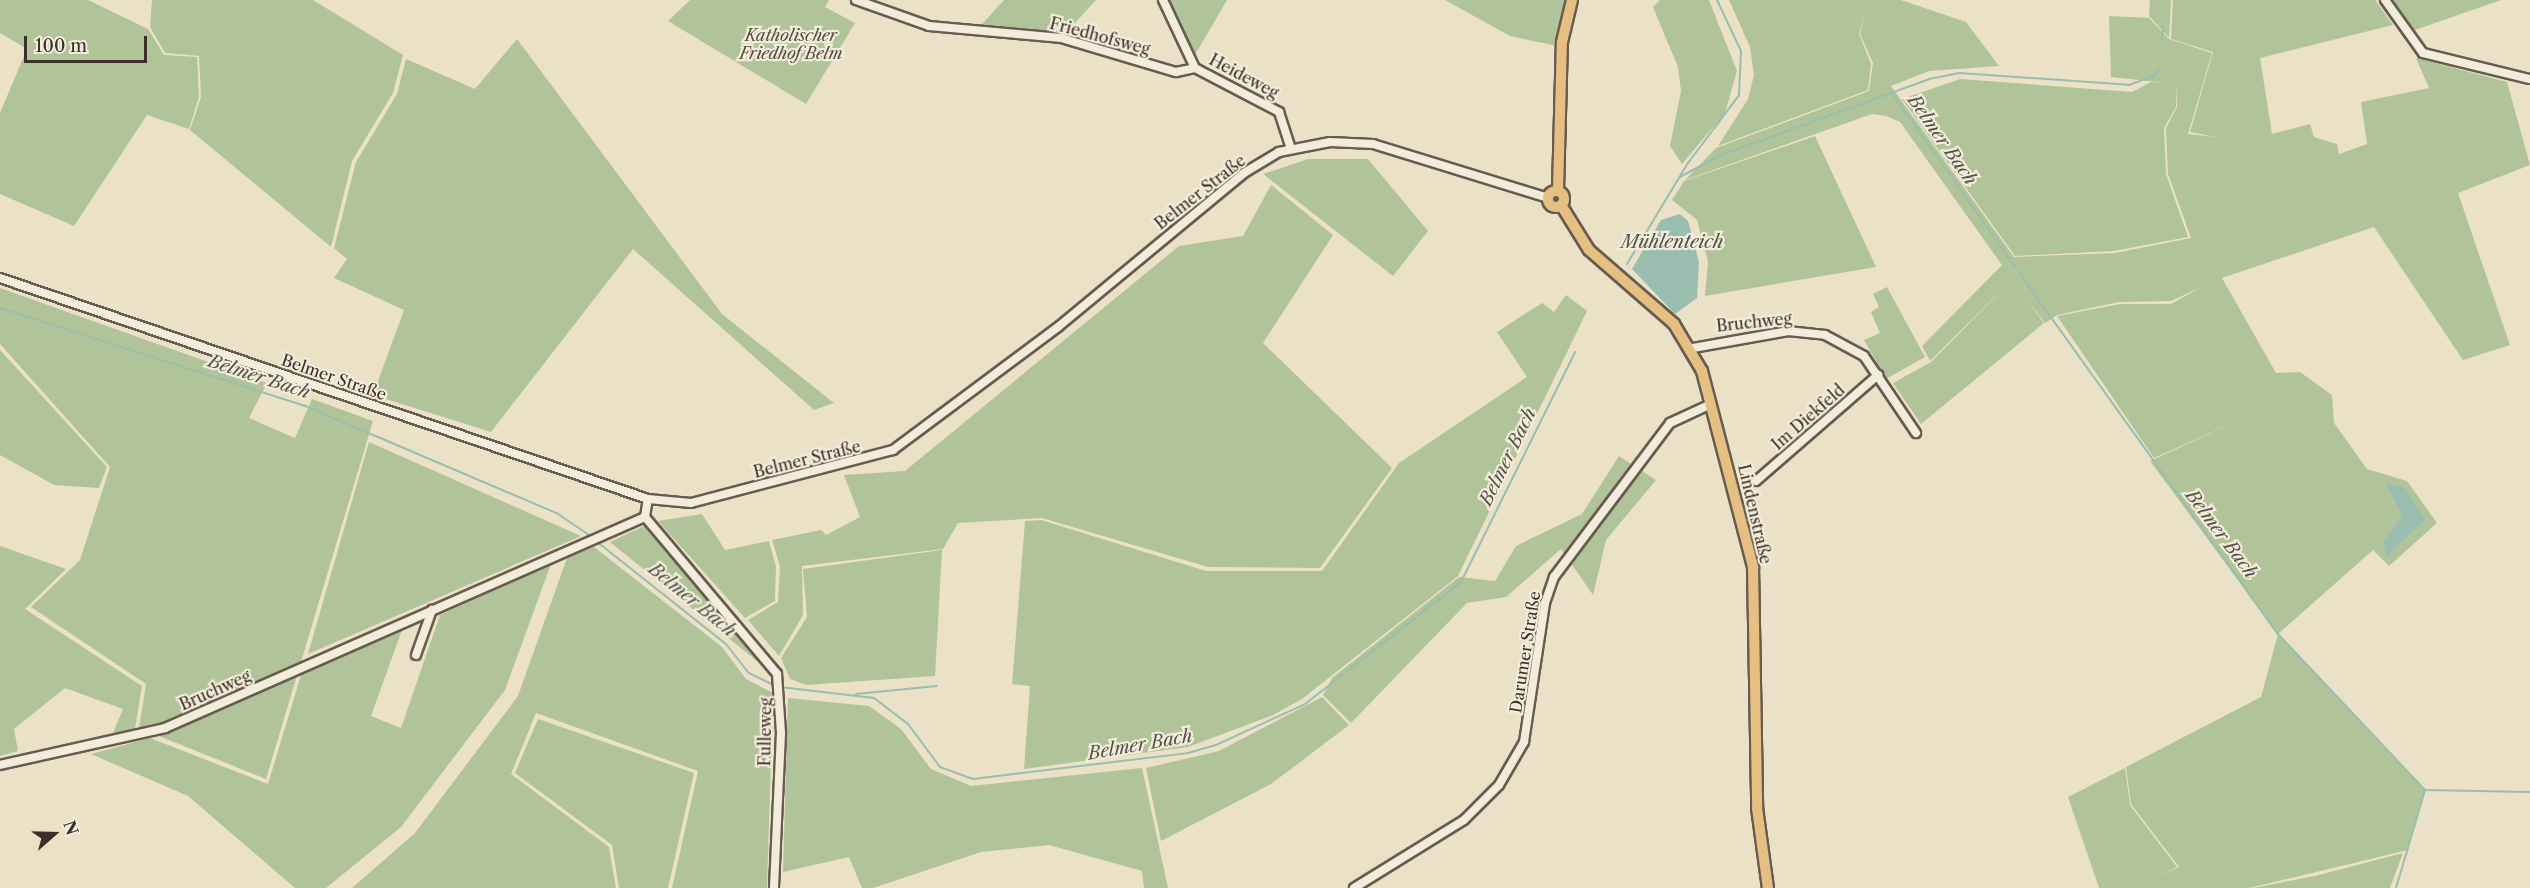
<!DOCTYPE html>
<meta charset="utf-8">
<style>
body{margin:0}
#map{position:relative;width:2530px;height:888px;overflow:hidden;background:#ebe1c6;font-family:"Libre Caslon Text",serif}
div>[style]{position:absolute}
.green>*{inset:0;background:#b1c499}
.water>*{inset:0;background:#99beb0}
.stream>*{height:2px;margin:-1px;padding:0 1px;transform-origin:1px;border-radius:1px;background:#99beb0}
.roads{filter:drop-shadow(2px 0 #685b50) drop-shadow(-2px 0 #685b50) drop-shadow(0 2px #685b50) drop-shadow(0 -2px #685b50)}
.minor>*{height:8px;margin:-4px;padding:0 4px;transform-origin:4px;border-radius:4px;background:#f2ecda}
.major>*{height:10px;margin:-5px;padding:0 5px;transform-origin:5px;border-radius:5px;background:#e6c083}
.major>.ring{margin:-5px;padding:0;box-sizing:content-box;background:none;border:10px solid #e6c083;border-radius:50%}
span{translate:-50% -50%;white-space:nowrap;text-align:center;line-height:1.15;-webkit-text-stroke:4.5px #f2ecda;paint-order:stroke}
.park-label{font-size:16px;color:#534c3f;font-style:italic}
.street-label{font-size:16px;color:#3c2e28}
.water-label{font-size:18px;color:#53524a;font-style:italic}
.north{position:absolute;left:24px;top:804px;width:60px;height:60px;-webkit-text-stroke:4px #f2ecda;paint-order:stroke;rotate:70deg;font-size:16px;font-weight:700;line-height:24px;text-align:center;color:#3c2e28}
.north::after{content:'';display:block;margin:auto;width:21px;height:27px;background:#3c2e28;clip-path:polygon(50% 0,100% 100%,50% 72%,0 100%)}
.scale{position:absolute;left:24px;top:36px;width:123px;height:27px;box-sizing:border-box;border:3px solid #3c2e28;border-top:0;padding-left:8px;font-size:18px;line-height:21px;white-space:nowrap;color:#3c2e28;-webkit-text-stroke:4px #f2ecda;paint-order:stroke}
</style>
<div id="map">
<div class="green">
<i style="clip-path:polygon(0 0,88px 0,148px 29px,164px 55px,197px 57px,199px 97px,189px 129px,147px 115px,74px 226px,0 194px,0 113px,27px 49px,0 33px)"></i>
<i style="clip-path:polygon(152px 0,313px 0,403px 55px,393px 93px,352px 161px,331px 247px,190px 130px,201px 97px,199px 56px,165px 53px,150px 27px)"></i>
<i style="clip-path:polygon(690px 0,829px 0,825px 7px,855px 23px,806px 104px,668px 21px)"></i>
<i style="clip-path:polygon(1004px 0,1096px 0,1061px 38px,975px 32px)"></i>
<i style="clip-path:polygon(1169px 0,1227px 0,1195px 55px,1184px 39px)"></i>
<i style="clip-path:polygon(1445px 0,1566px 0,1557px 46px,1510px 36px)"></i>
<i style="clip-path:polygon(1660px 0,1709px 0,1737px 71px,1725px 113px,1682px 164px,1670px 146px,1681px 91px,1678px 67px,1653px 7px)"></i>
<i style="clip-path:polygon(1729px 0,1901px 0,1966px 22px,1999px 66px,1929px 71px,1891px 86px,2014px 257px,2115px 253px,2191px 238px,2168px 174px,2166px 128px,2177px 107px,2176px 84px,2176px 107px,2164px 128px,2166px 174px,2188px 237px,2114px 251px,2015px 256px,1902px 99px,1960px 79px,2132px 92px,2151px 82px,2166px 83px,2111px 77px,2109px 16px,2149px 18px,2169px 39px,2212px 53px,2188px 134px,2216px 137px,2190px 132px,2213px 52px,2171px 39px,2173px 0,2375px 0,2393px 25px,2260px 58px,2272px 134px,2310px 124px,2314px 137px,2337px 144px,2339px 154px,2367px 144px,2361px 102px,2429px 88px,2416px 58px,2507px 82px,2530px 165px,2458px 193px,2510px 345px,2463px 360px,2374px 227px,2222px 278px,2276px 373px,2300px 372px,2332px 395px,2334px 423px,2367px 469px,2407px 481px,2437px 523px,2389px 566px,2373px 550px,2278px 634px,2425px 790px,2408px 850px,2249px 888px,2099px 888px,2068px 797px,2125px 768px,2130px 805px,2177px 867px,2157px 876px,2179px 867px,2131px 804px,2126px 767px,2261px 697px,2278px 634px,2150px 461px,2242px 419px,2154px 458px,2057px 316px,2120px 304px,2171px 304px,2202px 287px,2171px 301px,2119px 302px,2057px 315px,2045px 323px,2023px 294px,2044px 323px,1921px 424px,1893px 383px,1931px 362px,2012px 280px,1930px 361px,1922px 346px,2002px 265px,1900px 122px,1886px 116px,1872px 114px,1685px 180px,1716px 148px,1869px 91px,1873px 63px,1860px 34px,1865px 13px,1859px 34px,1871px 64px,1868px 90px,1718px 146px,1748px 99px,1754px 75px,1750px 47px)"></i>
<i style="clip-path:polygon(2150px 0,2171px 0,2169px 38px,2149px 16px)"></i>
<i style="clip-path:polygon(2389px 0,2501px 0,2415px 30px)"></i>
<i style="clip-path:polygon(517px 39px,722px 314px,834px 403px,814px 410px,633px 249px,491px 432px,373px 395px,404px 310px,334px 278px,347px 259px,334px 248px,356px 162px,397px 94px,406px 59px,475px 89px)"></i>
<i style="clip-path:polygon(1815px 136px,1876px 267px,1705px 296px,1708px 262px,1697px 220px,1672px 200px,1684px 181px)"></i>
<i style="clip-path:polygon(1308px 159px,1368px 159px,1428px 231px,1393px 276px,1263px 174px)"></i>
<i style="clip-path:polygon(1271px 185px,1333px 235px,1263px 343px,1392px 468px,1320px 568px,1208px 567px,1042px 518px,958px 523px,943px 549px,802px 566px,803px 615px,779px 656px,748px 620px,778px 602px,780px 566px,772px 540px,821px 530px,826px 535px,860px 517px,844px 475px,905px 471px,1179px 246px,1243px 236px)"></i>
<i style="clip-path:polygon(1887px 287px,1925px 357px,1886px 379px,1864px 340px,1880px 333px,1871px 312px,1879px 307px,1873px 294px)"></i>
<i style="clip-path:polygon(0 288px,267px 383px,249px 418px,295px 438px,312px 399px,373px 421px,266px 779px,139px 728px,146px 684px,31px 607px,80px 560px,110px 467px,0 344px)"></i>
<i style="clip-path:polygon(1566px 295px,1587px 311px,1458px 576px,1302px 699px,1273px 715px,1188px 747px,1024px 769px,1030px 686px,1012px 684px,1025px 521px,1041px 520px,1206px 571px,1322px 571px,1399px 463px,1527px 377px,1497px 332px,1542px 303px,1554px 312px)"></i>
<i style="clip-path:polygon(0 350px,107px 467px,99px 488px,54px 485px,0 455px)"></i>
<i style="clip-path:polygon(369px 442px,581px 536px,308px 654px)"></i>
<i style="clip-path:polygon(1619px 456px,1656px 480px,1606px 540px,1593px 595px,1561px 549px,1506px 597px,1467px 603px,1351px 723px,1323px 695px,1332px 678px,1459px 577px,1495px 581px,1516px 546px,1582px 514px)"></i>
<i style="clip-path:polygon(702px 514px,725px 550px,769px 541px,776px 567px,775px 601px,745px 618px,658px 521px)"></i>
<i style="clip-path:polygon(644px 526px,768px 670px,610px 542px)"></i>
<i style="clip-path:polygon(0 546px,66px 569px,25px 609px,142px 686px,135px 729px,113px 733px,123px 709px,65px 688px,14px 729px,18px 751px,0 756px)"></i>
<i style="clip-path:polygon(594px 547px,722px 647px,746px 679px,773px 693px,767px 888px,672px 888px,698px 771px,536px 713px,511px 774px,609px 847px,616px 888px,352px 888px,415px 833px,518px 696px,567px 558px)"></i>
<i style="clip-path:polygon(942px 550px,935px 676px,806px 685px,790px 679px,781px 658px,807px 617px,803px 569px)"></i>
<i style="clip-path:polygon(551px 564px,505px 690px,401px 827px,326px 888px,295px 888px,188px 796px,91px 754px,150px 738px,268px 784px,301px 675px,402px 630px,371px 716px,401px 728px,440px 615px)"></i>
<i style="clip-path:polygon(1322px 697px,1349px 725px,1271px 784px,1161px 841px,1146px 768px,1219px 751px)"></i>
<i style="clip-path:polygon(788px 698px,869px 706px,901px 729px,931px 769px,971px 786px,1142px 768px,1168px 888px,1144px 888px,1142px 871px,1049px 845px,981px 852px,873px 888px,862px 888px,849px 857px,783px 872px)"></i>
<i style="clip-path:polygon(538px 719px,694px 773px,668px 888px,619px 888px,612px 845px,515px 773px)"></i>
<i style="clip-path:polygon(2403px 853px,2390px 888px,2253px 888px,2315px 876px)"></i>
</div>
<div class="water">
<i style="clip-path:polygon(1680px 214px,1688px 221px,1699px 262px,1697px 298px,1675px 314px,1632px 269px,1661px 220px)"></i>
<i style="clip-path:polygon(2385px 483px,2405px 488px,2425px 519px,2387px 556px,2383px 542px,2403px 516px)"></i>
</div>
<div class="stream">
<i style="left:2162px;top:39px;width:13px;rotate:-86deg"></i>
<i style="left:1892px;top:93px;width:213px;rotate:54.7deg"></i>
<i style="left:1680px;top:177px;width:44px;rotate:-28.3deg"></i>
<i style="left:1719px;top:156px;width:224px;rotate:-20.1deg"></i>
<i style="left:1929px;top:79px;width:31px;rotate:-11deg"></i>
<i style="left:1959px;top:73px;width:170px;rotate:4deg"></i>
<i style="left:2129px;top:85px;width:27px;rotate:-20deg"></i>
<i style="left:2154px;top:76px;width:10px;rotate:-53deg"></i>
<i style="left:1627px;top:264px;width:118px;rotate:-58.9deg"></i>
<i style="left:1688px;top:163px;width:85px;rotate:-53.1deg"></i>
<i style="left:1739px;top:95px;width:44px;rotate:-87.4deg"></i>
<i style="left:1741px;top:51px;width:56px;rotate:-115.2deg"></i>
<i style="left:2020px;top:274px;width:443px;rotate:54.4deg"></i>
<i style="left:2278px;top:634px;width:214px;rotate:46.7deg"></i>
<i style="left:0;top:308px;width:318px;rotate:17.8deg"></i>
<i style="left:303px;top:405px;width:277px;rotate:23.1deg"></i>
<i style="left:558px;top:514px;width:41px;rotate:34.1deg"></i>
<i style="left:596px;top:541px;width:166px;rotate:38.4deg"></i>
<i style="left:726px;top:644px;width:37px;rotate:52deg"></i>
<i style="left:749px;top:673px;width:28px;rotate:26deg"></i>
<i style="left:780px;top:687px;width:95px;rotate:6.7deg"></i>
<i style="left:874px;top:698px;width:43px;rotate:37.4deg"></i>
<i style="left:908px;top:724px;width:54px;rotate:53.3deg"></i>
<i style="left:940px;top:767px;width:35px;rotate:20deg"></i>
<i style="left:973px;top:779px;width:217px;rotate:-6.9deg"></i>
<i style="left:1188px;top:753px;width:29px;rotate:-16deg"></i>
<i style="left:1216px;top:745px;width:98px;rotate:-24.7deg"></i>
<i style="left:1305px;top:704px;width:198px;rotate:-38deg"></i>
<i style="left:1461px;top:582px;width:257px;rotate:-63.6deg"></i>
<i style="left:856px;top:694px;width:81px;rotate:-5.6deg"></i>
<i style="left:2425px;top:790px;width:105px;rotate:1.1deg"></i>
<i style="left:2396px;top:888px;width:102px;rotate:-73.5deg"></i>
</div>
<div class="roads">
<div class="minor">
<i style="left:856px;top:0;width:77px;rotate:19.6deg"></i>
<i style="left:929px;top:26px;width:133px;rotate:5.2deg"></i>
<i style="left:1061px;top:38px;width:120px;rotate:16.5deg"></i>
<i style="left:1176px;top:72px;width:19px;rotate:-12deg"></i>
<i style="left:1163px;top:0;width:75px;rotate:64.8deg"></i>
<i style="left:1195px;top:68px;width:95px;rotate:27.6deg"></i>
<i style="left:1279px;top:112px;width:39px;rotate:72deg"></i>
<i style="left:2385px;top:0;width:65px;rotate:54.4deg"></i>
<i style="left:2423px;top:53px;width:110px;rotate:13.7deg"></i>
<i style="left:0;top:278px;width:685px;rotate:18.83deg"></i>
<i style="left:648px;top:499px;width:43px;rotate:5.3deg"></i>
<i style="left:691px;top:503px;width:209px;rotate:-14.7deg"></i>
<i style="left:893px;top:450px;width:206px;rotate:-36.7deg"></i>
<i style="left:1058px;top:327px;width:241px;rotate:-39.6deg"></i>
<i style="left:1244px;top:173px;width:41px;rotate:-31deg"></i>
<i style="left:1279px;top:152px;width:52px;rotate:-11.1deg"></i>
<i style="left:1330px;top:142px;width:43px;rotate:2.7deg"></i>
<i style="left:1373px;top:144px;width:183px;rotate:17.1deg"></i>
<i style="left:1693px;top:348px;width:97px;rotate:-10.1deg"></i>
<i style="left:1788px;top:331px;width:37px;rotate:6deg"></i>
<i style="left:1825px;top:335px;width:44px;rotate:28.3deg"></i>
<i style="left:1864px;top:356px;width:93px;rotate:56deg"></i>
<i style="left:1756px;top:481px;width:162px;rotate:-41deg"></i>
<i style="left:645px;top:517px;width:205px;rotate:49.9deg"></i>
<i style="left:777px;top:674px;width:59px;rotate:86.1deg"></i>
<i style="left:781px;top:733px;width:155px;rotate:92.6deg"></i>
<i style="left:416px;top:655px;width:48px;rotate:-70.4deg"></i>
<i style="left:0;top:765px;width:169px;rotate:-12.6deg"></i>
<i style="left:165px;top:728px;width:524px;rotate:-23.73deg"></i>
<i style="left:645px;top:517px;width:18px;rotate:-81deg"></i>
<i style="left:1354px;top:888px;width:129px;rotate:-31.7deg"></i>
<i style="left:1464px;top:820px;width:49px;rotate:-45deg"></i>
<i style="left:1499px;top:785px;width:50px;rotate:-59.8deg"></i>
<i style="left:1524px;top:742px;width:141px;rotate:-81.4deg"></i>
<i style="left:1545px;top:603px;width:28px;rotate:-71deg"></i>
<i style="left:1554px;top:577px;width:193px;rotate:-53deg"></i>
<i style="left:1670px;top:423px;width:45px;rotate:-24.9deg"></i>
</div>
<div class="major">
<i class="ring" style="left:1548px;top:191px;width:6px;height:6px"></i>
<i style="left:1558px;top:191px;width:149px;rotate:-88.5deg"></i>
<i style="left:1562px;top:42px;width:43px;rotate:-76.6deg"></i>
<i style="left:1561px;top:205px;width:53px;rotate:58.1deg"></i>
<i style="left:1589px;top:250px;width:113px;rotate:41deg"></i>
<i style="left:1674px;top:324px;width:55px;rotate:59.2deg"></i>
<i style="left:1702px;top:371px;width:203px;rotate:75.4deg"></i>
<i style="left:1753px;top:567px;width:241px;rotate:89deg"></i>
<i style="left:1757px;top:808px;width:81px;rotate:82.2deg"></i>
</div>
</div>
<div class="park-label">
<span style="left:791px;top:44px">Katholischer<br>Friedhof Belm</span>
</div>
<div class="street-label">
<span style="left:1100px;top:36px;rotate:15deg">Friedhofsweg</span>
<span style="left:1244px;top:76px;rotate:28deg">Heideweg</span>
<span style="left:1200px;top:192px;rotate:-38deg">Belmer Straße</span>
<span style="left:1754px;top:322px;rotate:-6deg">Bruchweg</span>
<span style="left:334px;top:377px;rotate:19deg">Belmer Straße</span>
<span style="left:1808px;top:417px;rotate:-41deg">Im Diekfeld</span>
<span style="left:807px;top:459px;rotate:-14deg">Belmer Straße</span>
<span style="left:1755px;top:514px;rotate:77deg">Lindenstraße</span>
<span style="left:1525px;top:652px;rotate:-81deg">Darumer Straße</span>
<span style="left:215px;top:690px;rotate:-24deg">Bruchweg</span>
<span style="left:765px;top:732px;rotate:-89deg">Fulleweg</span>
</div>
<div class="water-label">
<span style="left:1942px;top:140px;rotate:55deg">Belmer Bach</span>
<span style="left:1672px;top:242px">Mühlenteich</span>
<span style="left:259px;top:377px;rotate:18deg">Belmer Bach</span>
<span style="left:1508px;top:457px;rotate:-64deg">Belmer Bach</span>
<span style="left:2221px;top:534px;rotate:53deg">Belmer Bach</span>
<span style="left:692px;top:600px;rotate:39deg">Belmer Bach</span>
<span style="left:1140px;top:745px;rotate:-10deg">Belmer Bach</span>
</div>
<div class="north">N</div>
<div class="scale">100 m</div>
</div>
